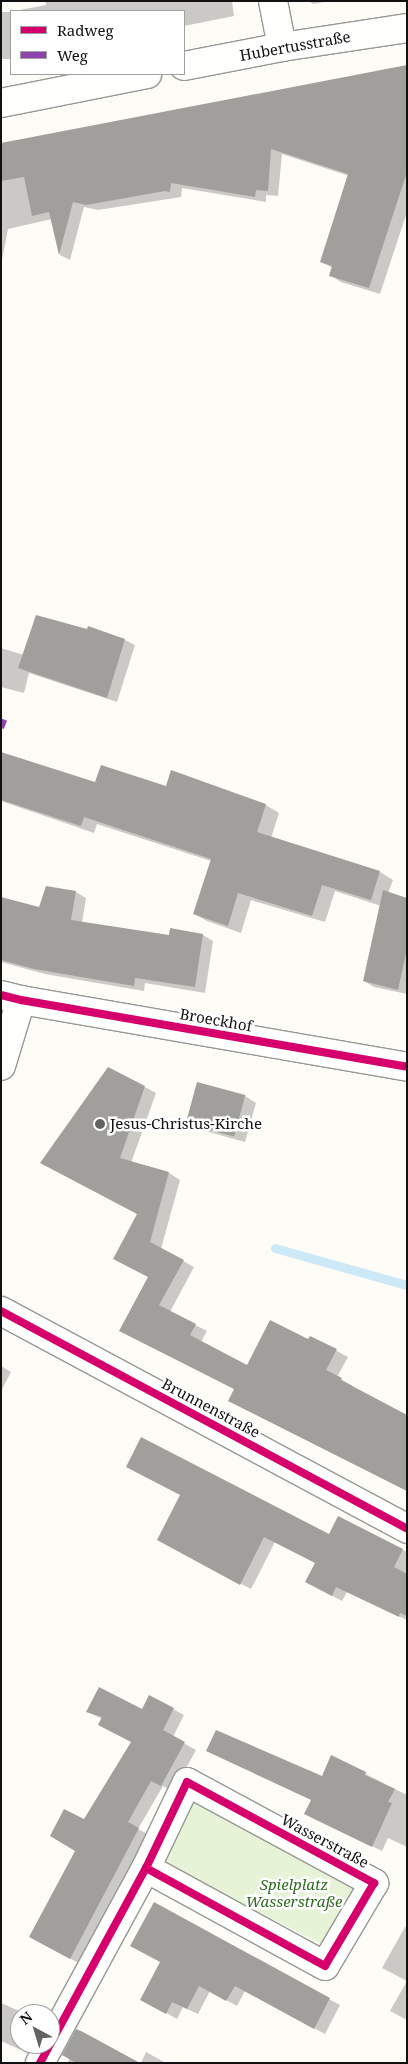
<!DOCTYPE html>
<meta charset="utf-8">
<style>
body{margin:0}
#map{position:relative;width:408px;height:2064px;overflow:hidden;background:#fdfcf7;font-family:"Noto Serif",serif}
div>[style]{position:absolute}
.green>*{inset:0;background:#e7f3d7;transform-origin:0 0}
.shadow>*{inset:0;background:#0003;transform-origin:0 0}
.stream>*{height:9px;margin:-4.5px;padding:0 4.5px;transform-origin:4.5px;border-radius:4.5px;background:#cde8f7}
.building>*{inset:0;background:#a19f9c;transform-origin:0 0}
.roads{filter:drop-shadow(1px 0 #979795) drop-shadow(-1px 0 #979795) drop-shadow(0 1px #979795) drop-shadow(0 -1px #979795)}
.minor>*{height:28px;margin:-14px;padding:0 14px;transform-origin:14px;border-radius:14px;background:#fffffe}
.quiet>*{height:6px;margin-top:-3px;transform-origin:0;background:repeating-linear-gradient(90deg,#8e44ad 0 12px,transparent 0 18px)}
.cycleway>*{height:8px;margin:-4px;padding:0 4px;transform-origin:4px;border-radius:4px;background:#d6006c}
.dots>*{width:14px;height:14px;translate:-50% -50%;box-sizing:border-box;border:2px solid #fff;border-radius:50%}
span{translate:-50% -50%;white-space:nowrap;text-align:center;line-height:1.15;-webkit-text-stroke:5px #fff;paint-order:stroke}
.street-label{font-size:15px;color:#111}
.poi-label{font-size:15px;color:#111}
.left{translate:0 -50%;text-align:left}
.park-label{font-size:15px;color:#2f6b1f;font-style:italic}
.frame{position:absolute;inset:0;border:2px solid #111;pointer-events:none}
.legend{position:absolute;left:10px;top:10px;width:175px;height:65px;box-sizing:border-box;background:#fff;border:1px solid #a0a0a0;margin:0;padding:6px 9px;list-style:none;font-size:15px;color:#111}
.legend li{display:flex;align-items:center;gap:10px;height:25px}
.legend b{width:25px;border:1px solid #a0a0a0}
.north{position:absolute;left:10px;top:2004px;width:50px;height:50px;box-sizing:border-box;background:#fff;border:1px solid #a0a0a0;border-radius:50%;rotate:321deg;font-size:14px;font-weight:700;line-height:20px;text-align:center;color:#111}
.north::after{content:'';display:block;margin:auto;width:18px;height:22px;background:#646362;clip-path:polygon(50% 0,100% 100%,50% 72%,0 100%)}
</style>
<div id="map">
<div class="green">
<i style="left:193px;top:1801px;width:186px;height:69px;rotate:27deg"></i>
</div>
<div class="shadow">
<i style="clip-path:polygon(45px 1px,232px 1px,234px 16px,184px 26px,184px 11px,14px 11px,46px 5px)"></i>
<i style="clip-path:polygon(309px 1px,330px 1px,313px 4px)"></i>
<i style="left:11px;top:12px;width:47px;height:10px;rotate:90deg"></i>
<i style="clip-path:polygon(407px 66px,407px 212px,380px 294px,341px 282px,330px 275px,333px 268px,321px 262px,349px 176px,282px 154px,278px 196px,266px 195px,266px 202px,182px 188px,181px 197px,98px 210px,84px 207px,70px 260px,60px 255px,52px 219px,8px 229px,1px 265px,1px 144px)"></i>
<i style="clip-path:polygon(89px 628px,125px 640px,135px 645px,117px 702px,29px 673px,24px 693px,1px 687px,1px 648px,24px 655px,88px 631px)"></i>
<i style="clip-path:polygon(172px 771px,266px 805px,279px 813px,271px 838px,380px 872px,393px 880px,388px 893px,407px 899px,407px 994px,374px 987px,364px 981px,381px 906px,335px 891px,325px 922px,251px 900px,241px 933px,207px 921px,194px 914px,211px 861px,97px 824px,94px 833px,1px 801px,1px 781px,96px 783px,166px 788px)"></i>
<i style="clip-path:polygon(47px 887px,76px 892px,86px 898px,82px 923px,170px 937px,203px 935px,213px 941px,205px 993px,145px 983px,144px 991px,45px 974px,1px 962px,1px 898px,40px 909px)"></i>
<i style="clip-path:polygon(197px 1083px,245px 1096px,256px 1103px,245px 1142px,198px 1129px,186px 1122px)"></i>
<i style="clip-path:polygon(145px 1087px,156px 1093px,131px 1163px,169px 1173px,180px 1180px,161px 1249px,194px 1267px,170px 1312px,207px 1331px,201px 1342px,247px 1367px,309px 1341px,311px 1337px,348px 1357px,337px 1377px,353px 1386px,352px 1387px,407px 1415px,407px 1491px,241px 1407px,236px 1390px,132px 1336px,149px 1277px,138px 1214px,53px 1169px)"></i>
<i style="clip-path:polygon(1px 1366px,11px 1372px,1px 1391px)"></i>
<i style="clip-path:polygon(182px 1495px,329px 1536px,339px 1517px,407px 1552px,407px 1620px,347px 1592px,342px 1601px,317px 1588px,316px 1563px,275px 1542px,251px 1589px,169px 1546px)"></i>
<i style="clip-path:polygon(173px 1709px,184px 1715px,173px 1737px,196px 1750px,173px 1792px,163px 1786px,138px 1829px,149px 1835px,82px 1965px,42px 1943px,77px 1850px,85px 1821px,133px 1742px,102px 1719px,88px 1712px)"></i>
<i style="clip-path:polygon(332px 1757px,407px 1795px,407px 1847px,388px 1838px,382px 1851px,315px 1819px,323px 1778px)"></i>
<i style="clip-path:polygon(405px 1927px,407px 1928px,407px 2020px,390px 2011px,407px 1981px,382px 1968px)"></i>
<i style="clip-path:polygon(162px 1962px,329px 1999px,340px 2005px,325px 2034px,245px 1991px,237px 2006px,210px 1991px,198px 2014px,183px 2007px,177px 2019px,142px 1999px)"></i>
<i style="clip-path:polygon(1px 2003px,26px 2014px,20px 2014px,20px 2044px,24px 2044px,21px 2050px,1px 2041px)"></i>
<i style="clip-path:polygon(146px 2052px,166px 2063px,141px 2063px)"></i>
<i style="clip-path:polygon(70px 2058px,138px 2063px,67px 2063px)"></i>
</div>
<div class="stream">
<i style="left:275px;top:1248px;width:137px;rotate:15.7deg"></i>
</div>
<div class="building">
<i style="clip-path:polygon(407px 65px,407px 172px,369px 288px,329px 276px,332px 266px,320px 262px,348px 174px,271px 149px,268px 191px,256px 190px,255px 197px,171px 183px,170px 192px,165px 191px,86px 205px,73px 202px,59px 255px,49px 212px,32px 216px,24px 177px,1px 181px,1px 143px)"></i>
<i style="clip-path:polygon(36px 615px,87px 629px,88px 626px,125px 639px,107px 698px,18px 668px)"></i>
<i style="clip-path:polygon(1px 752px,95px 782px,101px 765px,166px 786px,171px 770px,266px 804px,257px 832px,380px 871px,371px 900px,322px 885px,312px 916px,238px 893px,228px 926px,193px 914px,211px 859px,84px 817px,81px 826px,1px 800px)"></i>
<i style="clip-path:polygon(46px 886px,76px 891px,71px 920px,169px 935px,170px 928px,203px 934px,195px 987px,135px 978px,134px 986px,34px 969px,1px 960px,1px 897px,39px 907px)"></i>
<i style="clip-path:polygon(383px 890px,407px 898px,407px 949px,398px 990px,363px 981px)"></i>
<i style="clip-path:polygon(108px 1067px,145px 1086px,120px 1158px,169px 1172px,150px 1242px,184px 1260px,159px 1305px,196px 1324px,190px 1335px,247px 1365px,270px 1320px,308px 1339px,310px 1336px,337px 1349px,326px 1370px,342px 1378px,341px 1380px,407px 1415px,407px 1491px,228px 1401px,234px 1389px,119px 1331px,148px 1277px,113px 1259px,137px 1214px,40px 1163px)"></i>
<i style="left:197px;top:1082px;width:50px;height:43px;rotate:15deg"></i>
<i style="clip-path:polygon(141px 1437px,329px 1534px,338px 1516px,403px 1549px,394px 1567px,407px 1574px,407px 1616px,400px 1613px,399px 1617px,336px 1587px,332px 1596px,305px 1582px,315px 1563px,264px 1537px,240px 1585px,157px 1540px,180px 1495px,126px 1467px)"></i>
<i style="clip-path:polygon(99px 1687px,142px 1709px,149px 1695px,174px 1708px,163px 1730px,185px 1742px,161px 1786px,151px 1781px,128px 1822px,139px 1828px,70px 1959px,29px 1937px,75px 1851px,50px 1836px,64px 1809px,84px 1819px,131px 1742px,98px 1725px,102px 1717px,86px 1712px)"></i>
<i style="clip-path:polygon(216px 1730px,322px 1776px,331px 1755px,366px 1772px,365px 1775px,395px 1789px,388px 1802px,392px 1803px,372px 1847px,304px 1814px,311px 1800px,206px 1751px)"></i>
<i style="clip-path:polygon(154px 1902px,330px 1998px,314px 2029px,235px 1986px,226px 2001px,199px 1986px,187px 2009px,172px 2002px,166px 2014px,140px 2000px,160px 1962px,130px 1946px)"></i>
<i style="clip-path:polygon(76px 2029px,83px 2032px,140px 2063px,76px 2063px,62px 2055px)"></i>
</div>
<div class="roads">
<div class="minor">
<i style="left:273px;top:1px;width:47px;rotate:78.9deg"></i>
<i style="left:184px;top:66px;width:100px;rotate:-11deg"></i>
<i style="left:282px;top:47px;width:126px;rotate:-8.6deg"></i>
<i style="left:1px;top:103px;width:149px;rotate:-11.2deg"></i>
<i style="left:1px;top:995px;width:21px;rotate:14deg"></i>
<i style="left:21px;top:1000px;width:392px;rotate:9.8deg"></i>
<i style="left:1px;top:1066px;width:69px;rotate:-73.1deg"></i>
<i style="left:1px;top:1311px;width:461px;rotate:28.2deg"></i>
<i style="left:40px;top:2063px;width:222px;rotate:-61.5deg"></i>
<i style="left:146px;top:1868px;width:95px;rotate:-64.5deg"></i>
<i style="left:187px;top:1782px;width:213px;rotate:28.4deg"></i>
<i style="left:374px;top:1883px;width:96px;rotate:120.6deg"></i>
<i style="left:325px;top:1966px;width:204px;rotate:-151.3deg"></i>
</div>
</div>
<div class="quiet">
<i style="left:1px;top:728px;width:9px;rotate:-69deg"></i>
</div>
<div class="cycleway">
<i style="left:1px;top:995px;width:21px;rotate:14deg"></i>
<i style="left:21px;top:1000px;width:392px;rotate:9.8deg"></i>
<i style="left:1px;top:1311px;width:461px;rotate:28.2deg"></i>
<i style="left:40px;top:2063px;width:222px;rotate:-61.5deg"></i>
<i style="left:146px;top:1868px;width:95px;rotate:-64.5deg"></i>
<i style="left:187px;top:1782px;width:213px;rotate:28.4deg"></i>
<i style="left:374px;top:1883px;width:96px;rotate:120.6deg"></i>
<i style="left:325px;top:1966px;width:204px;rotate:-151.3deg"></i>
</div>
<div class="dots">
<i style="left:100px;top:1124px;background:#646362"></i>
</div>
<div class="street-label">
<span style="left:295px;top:46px;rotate:-10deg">Hubertusstraße</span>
<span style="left:216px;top:1020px;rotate:10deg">Broeckhof</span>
<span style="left:211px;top:1408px;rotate:28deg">Brunnenstraße</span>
<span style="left:325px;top:1841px;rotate:28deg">Wasserstraße</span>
</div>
<div class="poi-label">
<span class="left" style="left:110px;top:1124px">Jesus-Christus-Kirche</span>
</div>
<div class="park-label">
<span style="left:294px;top:1893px">Spielplatz<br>Wasserstraße</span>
</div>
<div class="frame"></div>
<ul class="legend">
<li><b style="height:6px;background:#d6006c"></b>Radweg</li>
<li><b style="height:6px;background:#8e44ad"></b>Weg</li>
</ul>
<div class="north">N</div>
</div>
